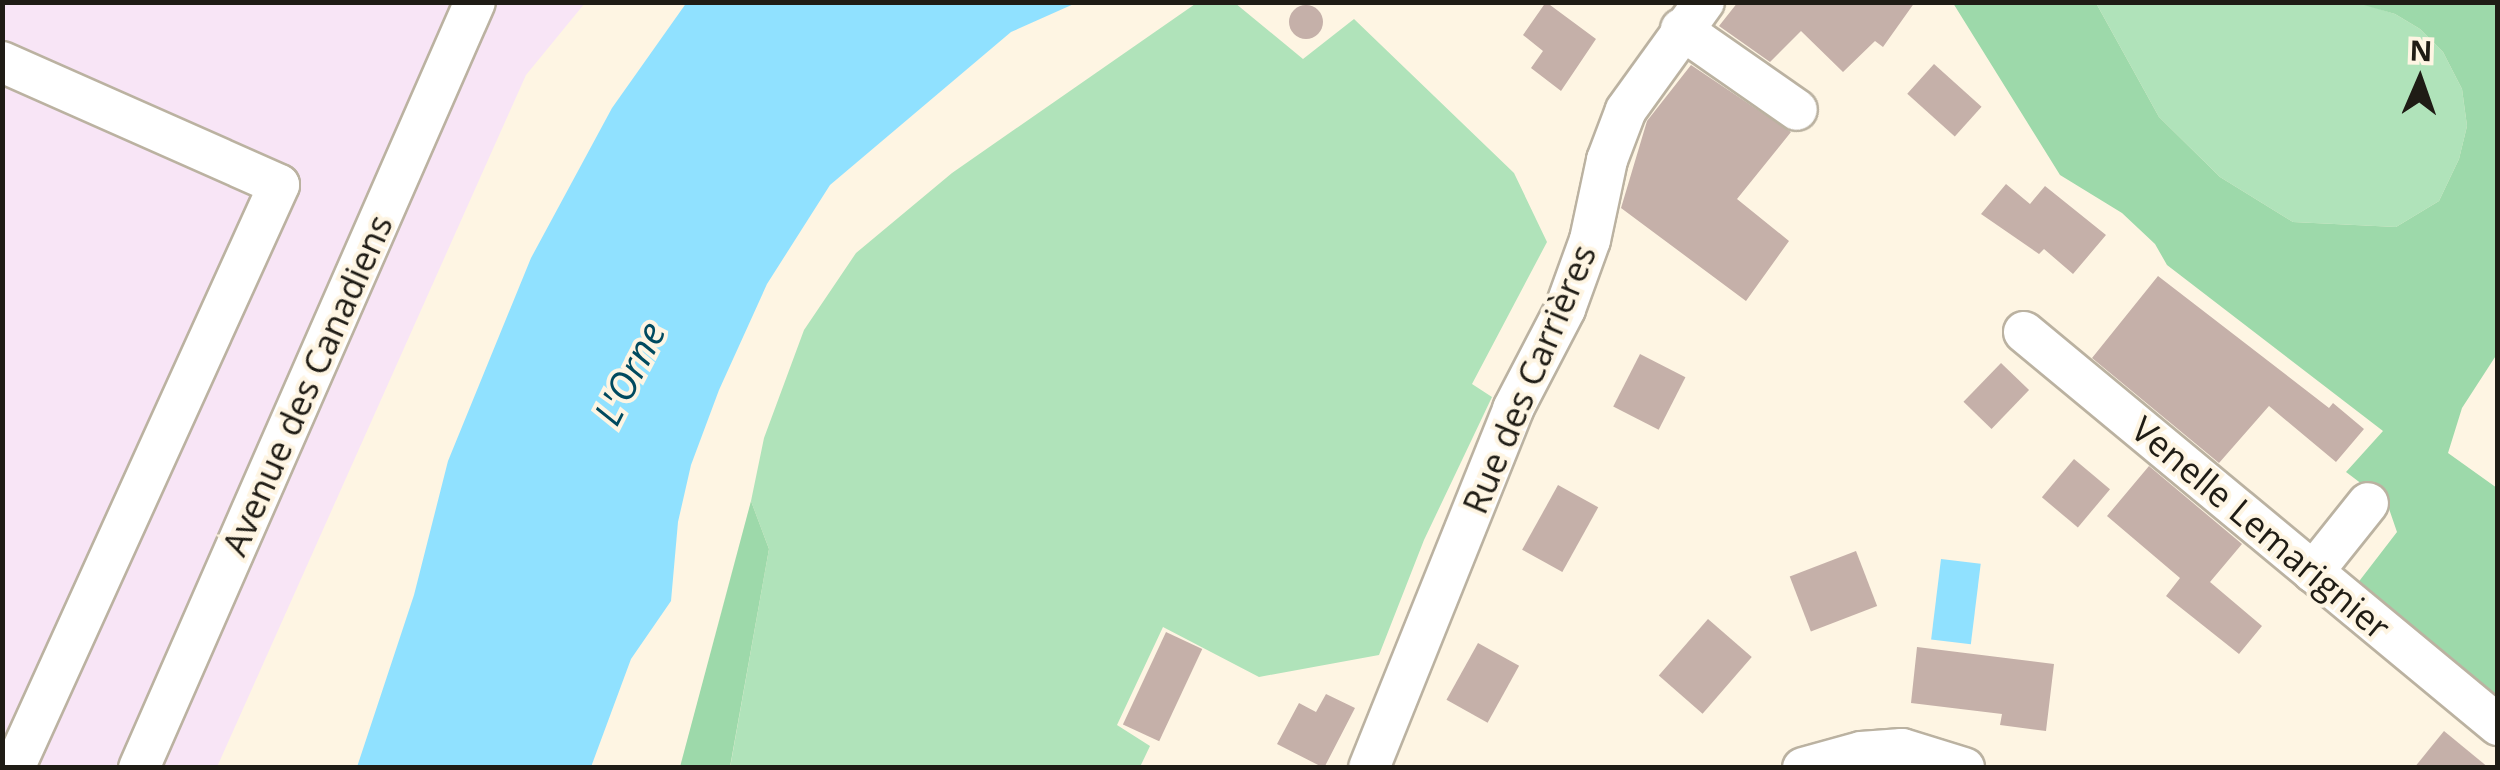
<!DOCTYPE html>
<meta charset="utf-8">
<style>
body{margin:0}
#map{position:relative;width:2500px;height:770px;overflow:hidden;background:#fef5e3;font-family:"Open Sans",sans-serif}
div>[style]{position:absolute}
.industrial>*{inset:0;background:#f8e5f6}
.green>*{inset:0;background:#b0e3ba}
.forest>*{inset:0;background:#9dd9aa}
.water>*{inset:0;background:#90e1ff;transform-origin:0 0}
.building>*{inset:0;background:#c5b0a9;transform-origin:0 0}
.round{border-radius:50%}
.roads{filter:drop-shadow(2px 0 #bbb2a1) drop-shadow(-2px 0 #bbb2a1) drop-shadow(0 2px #bbb2a1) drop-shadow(0 -2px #bbb2a1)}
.minor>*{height:40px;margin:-20px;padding:0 20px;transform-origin:20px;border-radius:20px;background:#fff}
span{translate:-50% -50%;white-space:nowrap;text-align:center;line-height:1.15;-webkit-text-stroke:8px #fef5e3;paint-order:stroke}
.street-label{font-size:35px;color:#1f1c15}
.water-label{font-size:38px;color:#004a5f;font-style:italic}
.frame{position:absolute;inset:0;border:5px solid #1f1c15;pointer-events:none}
.north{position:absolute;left:2370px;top:30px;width:100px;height:100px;-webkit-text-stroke:8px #fef5e3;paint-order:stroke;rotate:2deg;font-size:28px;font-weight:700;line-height:40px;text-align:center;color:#1f1c15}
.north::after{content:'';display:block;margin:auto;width:35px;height:45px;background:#1f1c15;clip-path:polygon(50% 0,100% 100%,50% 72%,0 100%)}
</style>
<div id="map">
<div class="industrial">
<i style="clip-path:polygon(2px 3px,585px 3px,526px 75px,217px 767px,3px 767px)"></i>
</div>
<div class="green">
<i style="clip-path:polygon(1198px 2px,1235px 3px,1303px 59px,1354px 19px,1514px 173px,1547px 242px,1472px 384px,1492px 397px,1424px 540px,1379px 655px,1259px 677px,1163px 627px,1117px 725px,1150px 746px,1140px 767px,730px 768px,769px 549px,751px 501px,764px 438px,804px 330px,856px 253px,952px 173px)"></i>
<i style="clip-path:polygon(2357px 2px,2395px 14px,2420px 29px,2443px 52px,2462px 89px,2467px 126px,2459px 159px,2439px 201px,2396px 227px,2293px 222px,2220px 177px,2159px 117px,2096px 3px)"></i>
</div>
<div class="forest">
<i style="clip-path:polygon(1953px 3px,2096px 3px,2159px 117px,2220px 177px,2293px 222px,2396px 227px,2439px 201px,2459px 159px,2467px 126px,2462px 89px,2443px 52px,2420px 29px,2395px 14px,2357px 3px,2497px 3px,2497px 354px,2462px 408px,2448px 453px,2497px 488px,2497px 701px,2357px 584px,2397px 532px,2387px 503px,2346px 472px,2383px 431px,2167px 265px,2155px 244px,2122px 213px,2060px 175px)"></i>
<i style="clip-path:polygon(751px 501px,769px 549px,730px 767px,680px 767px)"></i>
</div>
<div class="water">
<i style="clip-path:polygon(687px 2px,1076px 3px,1011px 32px,830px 185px,767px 284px,719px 390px,691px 465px,678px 522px,671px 601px,631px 659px,591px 767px,357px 767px,414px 595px,448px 461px,531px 258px,612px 108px)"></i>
<i style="left:1941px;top:559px;width:40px;height:81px;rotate:7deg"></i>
</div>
<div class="building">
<i style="clip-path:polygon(1546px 2px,1596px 39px,1561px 91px,1531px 68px,1543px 51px,1523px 35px)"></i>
<i style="clip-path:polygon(1738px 2px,1915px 2px,1883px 47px,1875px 41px,1843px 72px,1801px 31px,1770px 62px,1719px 26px)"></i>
<i class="round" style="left:1289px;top:5px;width:34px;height:34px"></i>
<i style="left:1934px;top:64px;width:64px;height:40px;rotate:42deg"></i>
<i style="clip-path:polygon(1691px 65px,1791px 132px,1737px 199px,1789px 241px,1746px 301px,1621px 208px,1647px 121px)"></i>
<i style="clip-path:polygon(2006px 184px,2030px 204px,2045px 186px,2106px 235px,2073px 274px,2044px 249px,2039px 254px,1981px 214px)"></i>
<i style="clip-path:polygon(2158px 276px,2329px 408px,2333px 403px,2364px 429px,2336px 462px,2269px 406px,2219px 463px,2092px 358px)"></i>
<i style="left:1640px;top:354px;width:51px;height:59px;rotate:27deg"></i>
<i style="left:2001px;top:363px;width:39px;height:54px;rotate:44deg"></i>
<i style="left:2074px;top:459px;width:47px;height:50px;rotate:40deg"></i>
<i style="clip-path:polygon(2149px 466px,2242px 544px,2210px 582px,2262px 626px,2239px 654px,2166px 596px,2180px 578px,2107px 516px)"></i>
<i style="left:1558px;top:485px;width:46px;height:74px;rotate:29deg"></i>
<i style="left:1856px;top:551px;width:59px;height:71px;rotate:69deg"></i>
<i style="left:1708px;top:619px;width:58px;height:75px;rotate:41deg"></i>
<i style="left:1166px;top:632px;width:40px;height:102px;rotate:25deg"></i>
<i style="left:1478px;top:643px;width:47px;height:65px;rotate:29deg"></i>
<i style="clip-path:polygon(1917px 647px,2054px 664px,2046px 731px,2000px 725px,2002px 714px,1911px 703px)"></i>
<i style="clip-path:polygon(1326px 694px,1355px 708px,1324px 768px,1277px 744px,1299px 703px,1316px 712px)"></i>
<i style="clip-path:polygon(2444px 731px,2489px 768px,2414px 768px)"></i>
</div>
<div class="roads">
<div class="minor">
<i style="left:1681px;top:29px;width:141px;rotate:34.9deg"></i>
<i style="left:2px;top:62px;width:303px;rotate:23.9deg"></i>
<i style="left:279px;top:185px;width:640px;rotate:114.44deg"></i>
<i style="left:2024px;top:332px;width:616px;rotate:39.66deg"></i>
<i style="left:2313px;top:572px;width:88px;rotate:-51.4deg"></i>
<i style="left:139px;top:768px;width:836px;rotate:-66.32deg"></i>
<i style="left:1369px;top:768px;width:387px;rotate:-68.1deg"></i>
<i style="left:1513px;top:409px;width:113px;rotate:-62.5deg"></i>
<i style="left:1565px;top:309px;width:73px;rotate:-70.1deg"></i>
<i style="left:1590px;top:240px;width:82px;rotate:-78deg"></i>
<i style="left:1607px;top:160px;width:53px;rotate:-69.2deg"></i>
<i style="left:1626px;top:110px;width:133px;rotate:-54.2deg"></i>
<i style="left:1803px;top:768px;width:60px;rotate:-15.4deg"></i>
<i style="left:1861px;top:752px;width:41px;rotate:-4.2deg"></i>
<i style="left:1902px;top:749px;width:65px;rotate:17deg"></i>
</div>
</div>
<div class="street-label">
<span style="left:1529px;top:379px;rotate:-67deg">Rue des Carrières</span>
<span style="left:307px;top:385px;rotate:-66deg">Avenue des Canadiens</span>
<span style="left:2261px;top:528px;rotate:40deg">Venelle Lemarignier</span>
</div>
<div class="water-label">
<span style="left:629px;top:373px;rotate:-63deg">L'Orne</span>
</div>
<div class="frame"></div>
<div class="north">N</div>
</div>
